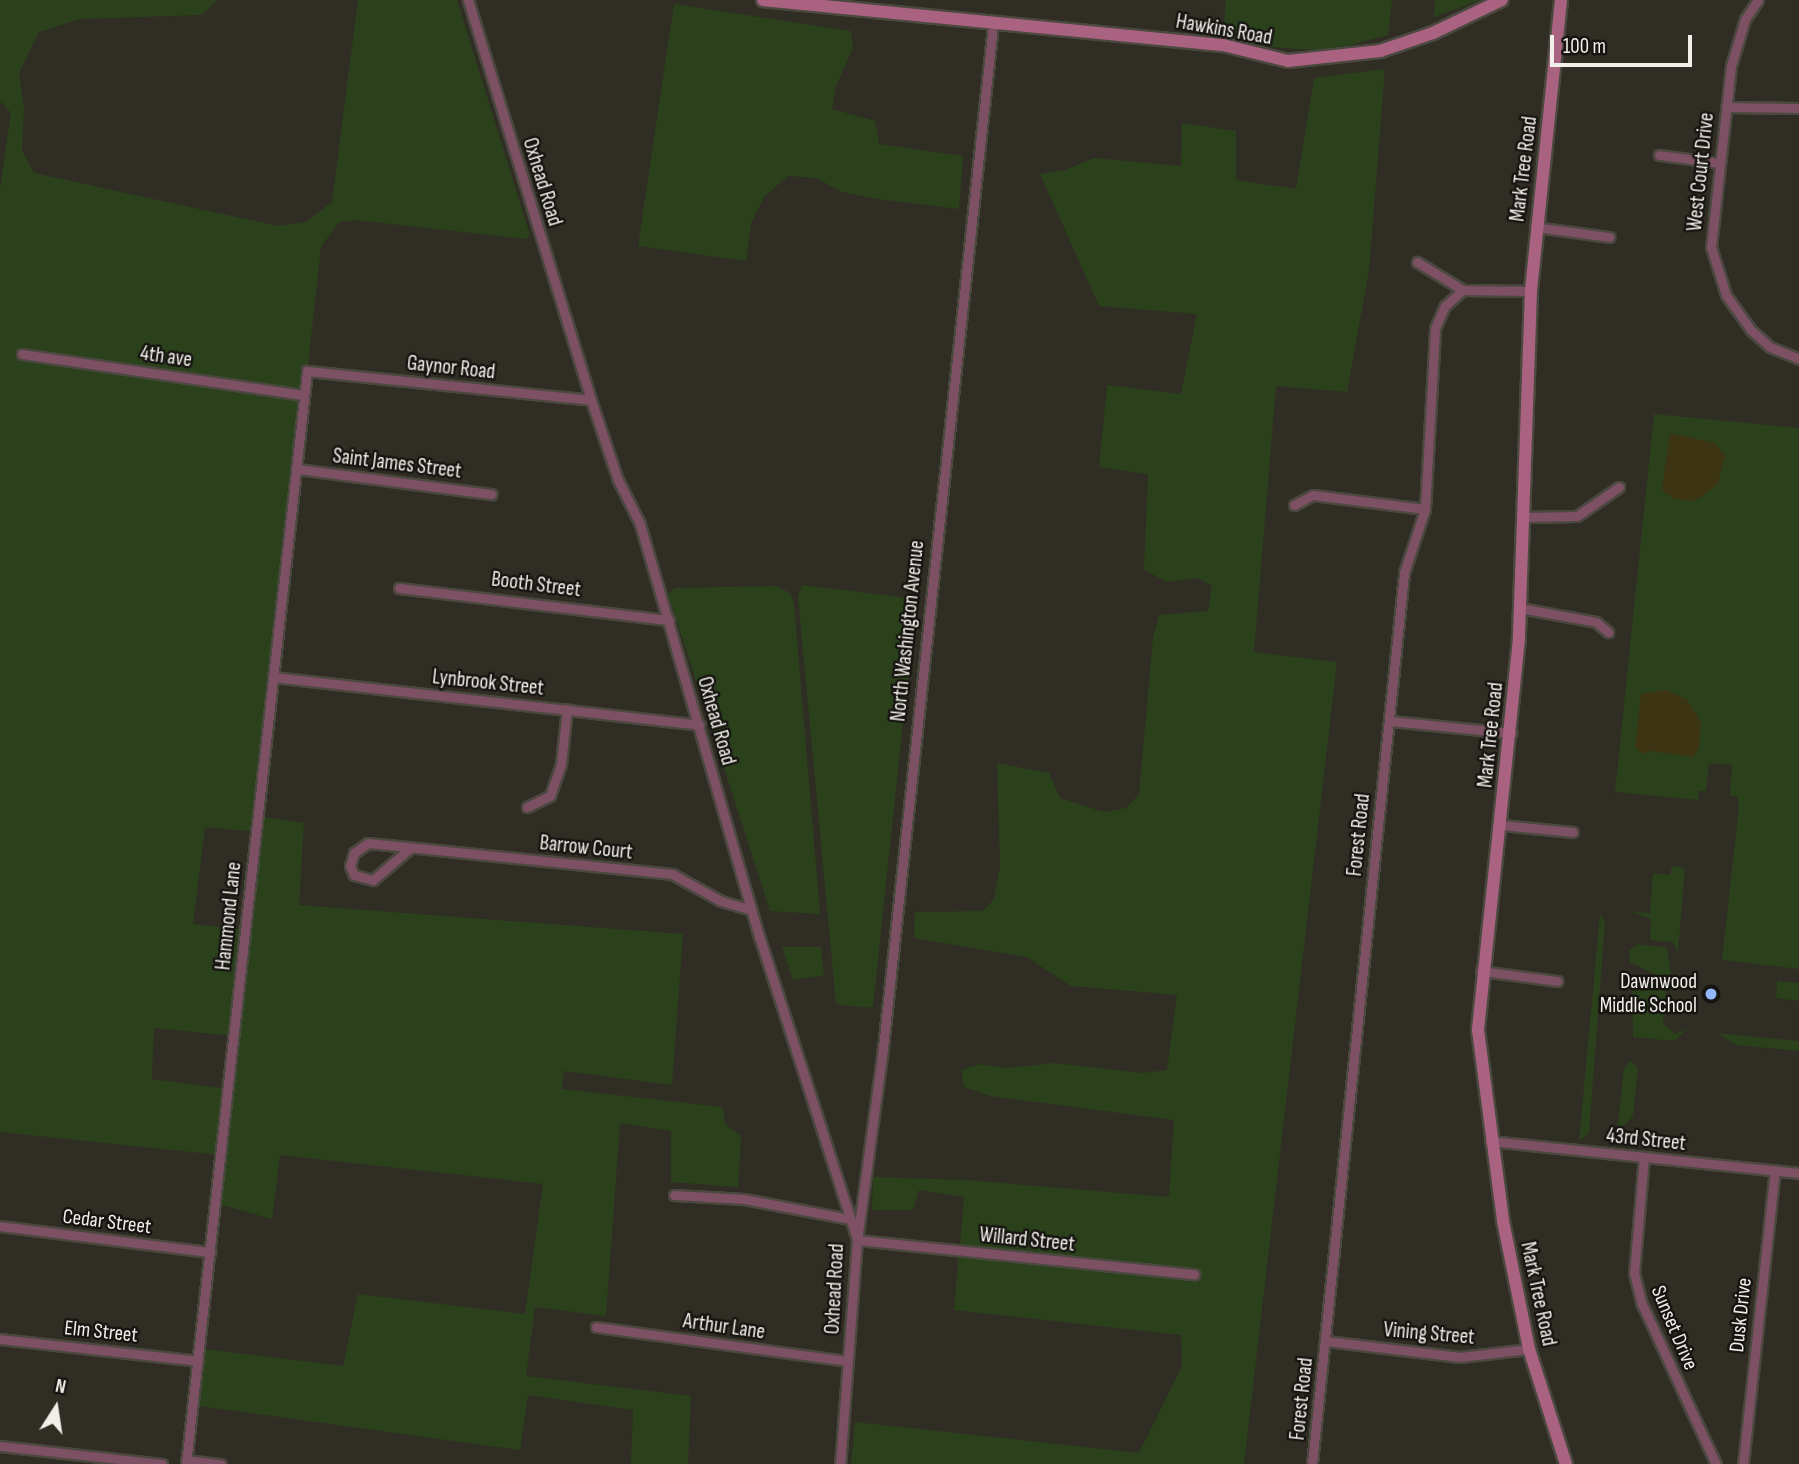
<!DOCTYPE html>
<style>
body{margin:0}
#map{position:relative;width:1799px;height:1464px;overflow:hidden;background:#302d24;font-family:"Sofia Sans Condensed",sans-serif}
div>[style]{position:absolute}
.green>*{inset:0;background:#2a411b}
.sand>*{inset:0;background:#3d3414}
.roads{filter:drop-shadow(2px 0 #4b4840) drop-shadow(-2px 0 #4b4840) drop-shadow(0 2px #4b4840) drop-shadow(0 -2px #4b4840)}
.street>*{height:9px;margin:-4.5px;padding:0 4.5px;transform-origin:4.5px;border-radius:4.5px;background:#7d5063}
.secondary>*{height:12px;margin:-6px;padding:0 6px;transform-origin:6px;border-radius:6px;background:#a96380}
.dots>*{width:19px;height:19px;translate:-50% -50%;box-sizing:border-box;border:4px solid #171511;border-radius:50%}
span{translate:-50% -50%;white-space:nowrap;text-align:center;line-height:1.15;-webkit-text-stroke:5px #171511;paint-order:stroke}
.street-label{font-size:21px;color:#f1efe9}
.poi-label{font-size:21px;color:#f1efe9}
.right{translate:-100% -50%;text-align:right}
.north{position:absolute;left:21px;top:1373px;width:70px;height:70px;-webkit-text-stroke:5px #171511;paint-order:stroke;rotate:12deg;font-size:19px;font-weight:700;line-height:28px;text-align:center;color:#f1efe9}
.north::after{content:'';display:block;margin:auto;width:24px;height:32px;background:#f1efe9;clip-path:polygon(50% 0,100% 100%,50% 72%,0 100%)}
.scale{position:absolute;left:1550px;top:35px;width:142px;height:32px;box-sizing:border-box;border:4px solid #f1efe9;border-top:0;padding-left:9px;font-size:21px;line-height:24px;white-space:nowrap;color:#f1efe9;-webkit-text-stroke:5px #171511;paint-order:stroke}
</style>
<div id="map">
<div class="green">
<i style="clip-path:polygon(evenodd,0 0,217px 0,202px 15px,80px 19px,39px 32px,19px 73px,24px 108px,22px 150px,34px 173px,278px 226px,306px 222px,332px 202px,358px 0,457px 0,530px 235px,525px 239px,355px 220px,339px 222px,321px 247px,258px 816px,304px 823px,299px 905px,683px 934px,672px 1085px,564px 1071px,562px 1089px,723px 1107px,725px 1124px,741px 1136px,738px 1187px,671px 1182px,671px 1131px,620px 1123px,606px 1316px,535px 1307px,526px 1376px,691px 1396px,688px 1464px,631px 1464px,633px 1410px,528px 1395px,520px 1450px,199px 1406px,204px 1349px,343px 1366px,358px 1294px,525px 1314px,543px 1184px,280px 1155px,272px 1219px,215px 1203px,220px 1155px,0 1132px,0 189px,11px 113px,0 101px,0 0,205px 827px,256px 832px,245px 930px,193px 924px,205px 827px,0 0,154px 1028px,233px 1036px,228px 1089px,152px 1079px,154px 1028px)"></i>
<i style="clip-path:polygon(1226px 0,1392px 0,1388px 35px,1328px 51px,1257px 46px,1223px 35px)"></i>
<i style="clip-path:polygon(1435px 0,1480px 0,1434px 17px)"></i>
<i style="clip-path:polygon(674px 4px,851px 31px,853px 48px,836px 86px,832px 109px,875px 121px,879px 144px,963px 156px,959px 209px,878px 199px,842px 192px,816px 178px,788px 176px,764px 197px,751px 223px,746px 261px,638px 246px)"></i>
<i style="clip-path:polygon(1385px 69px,1369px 270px,1347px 392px,1276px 386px,1254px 652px,1337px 662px,1244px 1464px,851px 1464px,855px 1422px,1139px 1453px,1182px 1366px,1181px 1335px,954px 1310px,964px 1197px,919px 1190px,913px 1210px,872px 1210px,873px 1177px,966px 1180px,1169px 1197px,1174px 1120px,990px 1096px,964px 1087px,961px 1070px,980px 1064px,1005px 1068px,1055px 1063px,1143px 1073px,1167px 1070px,1177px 995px,1071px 986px,1027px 957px,914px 938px,915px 912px,983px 911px,994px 899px,1000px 866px,997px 763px,1049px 773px,1060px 798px,1104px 812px,1126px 808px,1139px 794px,1153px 638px,1159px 615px,1208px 611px,1212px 586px,1198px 578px,1166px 582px,1144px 569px,1148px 474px,1099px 467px,1107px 385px,1181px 394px,1197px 314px,1099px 306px,1040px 174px,1065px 170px,1094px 158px,1181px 166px,1182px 123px,1236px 131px,1236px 180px,1296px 189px,1314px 78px)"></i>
<i style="clip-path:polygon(1654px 414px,1799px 428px,1799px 969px,1722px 960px,1739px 806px,1737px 796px,1730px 796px,1732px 765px,1709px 763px,1706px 791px,1699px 791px,1698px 800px,1615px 792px)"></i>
<i style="clip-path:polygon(802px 585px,916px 599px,873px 1006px,867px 1008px,836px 1004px,798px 597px)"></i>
<i style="clip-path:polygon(776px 586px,790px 593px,794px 603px,820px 914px,770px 911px,668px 594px,675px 588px)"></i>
<i style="clip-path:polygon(1672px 866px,1685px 868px,1678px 953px,1673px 942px,1650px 940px,1651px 919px,1631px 912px,1650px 913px,1653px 873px,1670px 875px)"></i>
<i style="clip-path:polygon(1600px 914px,1605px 922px,1589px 1133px,1579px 1141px)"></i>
<i style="clip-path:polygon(1638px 944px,1667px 948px,1672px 981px,1667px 981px,1663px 1023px,1675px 1034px,1688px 1028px,1674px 1041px,1633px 1037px,1632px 984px,1624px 982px,1624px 977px,1666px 980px,1630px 962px,1629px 951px)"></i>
<i style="clip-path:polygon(782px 947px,821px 947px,824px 975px,793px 980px)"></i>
<i style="clip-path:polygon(1777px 981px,1799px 983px,1799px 1001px,1776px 998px)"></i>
<i style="clip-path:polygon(1717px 1033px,1799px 1041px,1799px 1051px,1736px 1045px)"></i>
<i style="clip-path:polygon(1631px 1061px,1638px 1068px,1633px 1116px,1617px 1133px,1624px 1068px)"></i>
</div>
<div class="sand">
<i style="clip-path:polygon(1670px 433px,1715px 443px,1725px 456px,1718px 484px,1695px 501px,1674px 499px,1662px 490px)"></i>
<i style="clip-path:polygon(1666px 690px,1686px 699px,1701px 722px,1699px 748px,1693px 757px,1649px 751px,1643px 754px,1635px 747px,1641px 694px)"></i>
</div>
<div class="roads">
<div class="street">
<i style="left:468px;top:0;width:418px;rotate:72.9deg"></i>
<i style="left:591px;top:400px;width:84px;rotate:71.4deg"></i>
<i style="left:618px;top:480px;width:49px;rotate:63.4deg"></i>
<i style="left:640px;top:524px;width:432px;rotate:73.9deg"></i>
<i style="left:760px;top:939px;width:316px;rotate:72.1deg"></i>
<i style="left:857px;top:1240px;width:225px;rotate:94.3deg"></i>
<i style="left:1758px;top:0;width:23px;rotate:124deg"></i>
<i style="left:1745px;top:19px;width:49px;rotate:106.6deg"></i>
<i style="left:1731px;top:66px;width:182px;rotate:96.3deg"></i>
<i style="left:1711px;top:247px;width:50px;rotate:72.6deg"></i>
<i style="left:1726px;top:295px;width:43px;rotate:54.5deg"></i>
<i style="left:1751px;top:330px;width:25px;rotate:42deg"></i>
<i style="left:1770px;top:347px;width:31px;rotate:22deg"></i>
<i style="left:993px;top:25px;width:1029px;rotate:96.14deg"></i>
<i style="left:883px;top:1048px;width:194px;rotate:97.7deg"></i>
<i style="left:857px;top:1240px;width:339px;rotate:5.8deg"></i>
<i style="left:1726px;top:107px;width:73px;rotate:0.8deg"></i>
<i style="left:1659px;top:155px;width:61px;rotate:7.6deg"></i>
<i style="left:1535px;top:227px;width:75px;rotate:7.7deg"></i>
<i style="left:1417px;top:262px;width:54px;rotate:31.3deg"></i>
<i style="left:22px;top:354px;width:285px;rotate:8.3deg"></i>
<i style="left:298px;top:469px;width:195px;rotate:7.4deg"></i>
<i style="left:1294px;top:505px;width:21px;rotate:-28deg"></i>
<i style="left:1313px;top:495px;width:113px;rotate:7.1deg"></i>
<i style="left:1525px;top:517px;width:52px;rotate:-1.1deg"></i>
<i style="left:1577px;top:516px;width:51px;rotate:-34.6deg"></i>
<i style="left:399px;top:588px;width:272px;rotate:6.8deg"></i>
<i style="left:1520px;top:608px;width:77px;rotate:10.4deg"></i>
<i style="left:1596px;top:622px;width:16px;rotate:40deg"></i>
<i style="left:273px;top:677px;width:429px;rotate:6.4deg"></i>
<i style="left:1390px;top:721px;width:122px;rotate:5.7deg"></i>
<i style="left:527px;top:807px;width:25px;rotate:-26deg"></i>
<i style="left:550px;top:796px;width:34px;rotate:-71deg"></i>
<i style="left:561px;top:764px;width:55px;rotate:-83.8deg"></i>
<i style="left:1501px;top:825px;width:72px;rotate:5.6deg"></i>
<i style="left:409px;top:849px;width:48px;rotate:139.3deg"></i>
<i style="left:373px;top:880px;width:20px;rotate:-165deg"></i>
<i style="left:354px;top:875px;width:10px;rotate:-114deg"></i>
<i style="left:350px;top:866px;width:14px;rotate:-73deg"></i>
<i style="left:354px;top:853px;width:17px;rotate:-36deg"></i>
<i style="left:368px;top:843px;width:306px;rotate:5.8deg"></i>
<i style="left:672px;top:874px;width:56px;rotate:28.9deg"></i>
<i style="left:721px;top:901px;width:32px;rotate:16deg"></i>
<i style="left:1481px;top:971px;width:77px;rotate:7.5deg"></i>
<i style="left:1490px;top:1141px;width:311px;rotate:5.9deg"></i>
<i style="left:1644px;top:1157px;width:116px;rotate:94.9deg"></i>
<i style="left:1634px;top:1273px;width:32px;rotate:76deg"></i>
<i style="left:1642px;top:1304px;width:176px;rotate:65.2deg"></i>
<i style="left:674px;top:1195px;width:70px;rotate:3.3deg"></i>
<i style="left:744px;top:1199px;width:108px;rotate:10.7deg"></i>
<i style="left:0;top:1226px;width:212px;rotate:7.1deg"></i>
<i style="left:596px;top:1327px;width:254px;rotate:7.7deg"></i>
<i style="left:0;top:1339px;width:199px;rotate:6.3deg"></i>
<i style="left:1326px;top:1341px;width:135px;rotate:6.8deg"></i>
<i style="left:1460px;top:1357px;width:69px;rotate:-6.6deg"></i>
<i style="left:0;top:1446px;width:163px;rotate:6.3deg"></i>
<i style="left:186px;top:1460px;width:35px;rotate:7deg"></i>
<i style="left:186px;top:1464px;width:1100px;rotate:-83.68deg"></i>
<i style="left:307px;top:371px;width:285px;rotate:5.8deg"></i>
<i style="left:1312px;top:1464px;width:896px;rotate:-84.1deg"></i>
<i style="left:1404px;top:573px;width:67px;rotate:-71.8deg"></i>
<i style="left:1425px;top:509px;width:181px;rotate:-86.8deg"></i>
<i style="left:1435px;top:328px;width:24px;rotate:-66deg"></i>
<i style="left:1445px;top:306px;width:24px;rotate:-42deg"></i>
<i style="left:1463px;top:290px;width:68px;rotate:0.8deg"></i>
<i style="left:1743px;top:1464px;width:295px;rotate:-83.8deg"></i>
</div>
<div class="secondary">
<i style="left:763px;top:0;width:462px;rotate:5.6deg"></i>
<i style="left:1223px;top:45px;width:67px;rotate:13.8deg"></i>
<i style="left:1288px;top:61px;width:93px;rotate:-6.2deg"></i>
<i style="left:1380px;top:51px;width:56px;rotate:-18.8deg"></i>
<i style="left:1433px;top:33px;width:76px;rotate:-25.6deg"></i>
<i style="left:1561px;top:0;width:293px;rotate:95.9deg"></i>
<i style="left:1531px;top:291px;width:348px;rotate:92deg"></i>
<i style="left:1519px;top:639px;width:393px;rotate:96deg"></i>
<i style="left:1478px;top:1030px;width:193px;rotate:82.5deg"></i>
<i style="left:1503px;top:1221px;width:131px;rotate:78.5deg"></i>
<i style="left:1529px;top:1349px;width:121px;rotate:72.2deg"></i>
</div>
</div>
<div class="dots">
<i style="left:1711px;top:994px;background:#94b7fd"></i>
</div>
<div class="street-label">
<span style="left:1224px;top:30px;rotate:10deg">Hawkins Road</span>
<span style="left:1524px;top:169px;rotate:-83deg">Mark Tree Road</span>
<span style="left:1701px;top:172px;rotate:-84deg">West Court Drive</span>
<span style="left:542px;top:182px;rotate:73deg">Oxhead Road</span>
<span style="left:166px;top:357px;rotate:8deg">4th ave</span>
<span style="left:451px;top:368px;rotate:6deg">Gaynor Road</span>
<span style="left:397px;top:464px;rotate:7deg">Saint James Street</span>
<span style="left:536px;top:585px;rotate:7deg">Booth Street</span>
<span style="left:908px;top:631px;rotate:-84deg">North Washington Avenue</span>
<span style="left:488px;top:683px;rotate:6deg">Lynbrook Street</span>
<span style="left:716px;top:721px;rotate:74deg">Oxhead Road</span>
<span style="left:1491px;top:735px;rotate:-84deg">Mark Tree Road</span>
<span style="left:1359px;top:835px;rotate:-84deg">Forest Road</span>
<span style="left:586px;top:848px;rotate:6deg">Barrow Court</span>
<span style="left:229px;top:916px;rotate:-84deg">Hammond Lane</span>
<span style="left:1646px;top:1140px;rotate:6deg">43rd Street</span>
<span style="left:107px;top:1222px;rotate:7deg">Cedar Street</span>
<span style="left:1027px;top:1240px;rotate:6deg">Willard Street</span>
<span style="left:835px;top:1289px;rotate:-87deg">Oxhead Road</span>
<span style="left:1538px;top:1294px;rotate:78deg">Mark Tree Road</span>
<span style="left:1741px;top:1315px;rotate:-84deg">Dusk Drive</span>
<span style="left:724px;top:1327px;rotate:8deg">Arthur Lane</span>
<span style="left:1674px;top:1328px;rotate:67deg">Sunset Drive</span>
<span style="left:101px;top:1332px;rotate:6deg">Elm Street</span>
<span style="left:1429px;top:1334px;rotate:5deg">Vining Street</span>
<span style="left:1302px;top:1399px;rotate:-84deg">Forest Road</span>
</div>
<div class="poi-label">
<span class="right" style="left:1697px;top:994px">Dawnwood<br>Middle School</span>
</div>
<div class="north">N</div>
<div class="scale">100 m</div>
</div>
